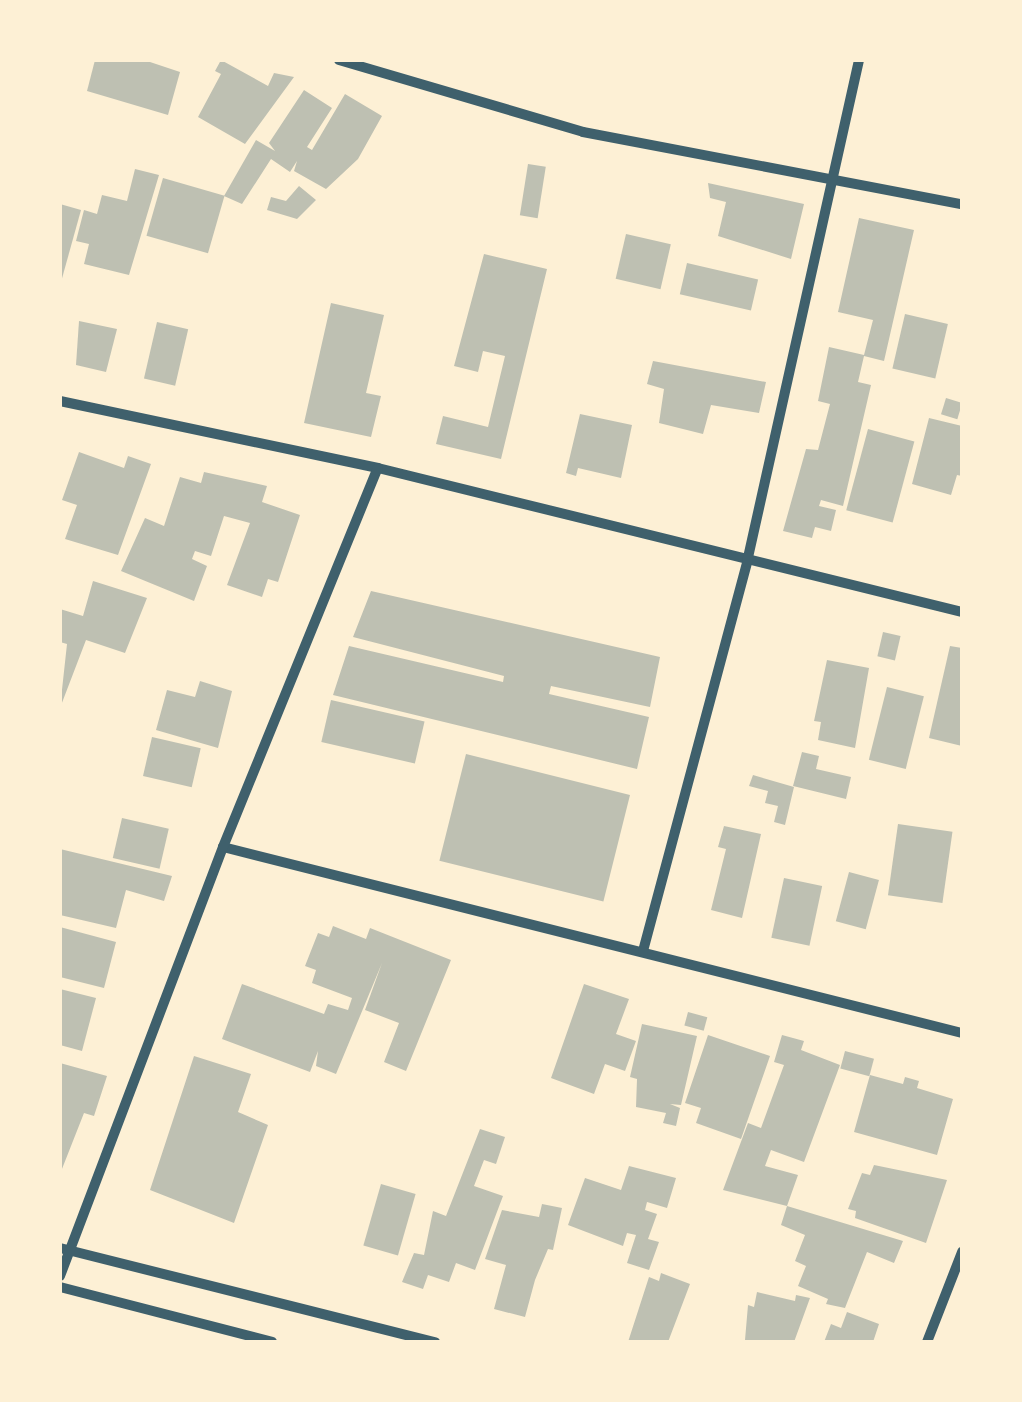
<!DOCTYPE html>
<style>
body{margin:0}
#map{position:relative;width:1022px;height:1402px;overflow:hidden;background:#fdf0d5;font-family:"Fira Sans Condensed",sans-serif}
div>[style]{position:absolute}
.building>*{inset:0;background:#bec0b2;transform-origin:0 0}
.minor>*{height:10px;margin:-5px;padding:0 5px;transform-origin:5px;border-radius:5px;background:#3f606c}
span{translate:-50% -50%;white-space:nowrap;text-align:center;line-height:1.15;-webkit-text-stroke:9px #fdf0d5;paint-order:stroke}
.frame{position:absolute;inset:0;border:62px solid #fdf0d5;pointer-events:none}
</style>
<div id="map">
<div class="building">
<i style="clip-path:polygon(95px 60px,144px 60px,180px 72px,168px 115px,87px 91px)"></i>
<i style="clip-path:polygon(221px 60px,268px 86px,274px 73px,294px 77px,245px 144px,198px 117px,221px 74px,215px 71px)"></i>
<i style="clip-path:polygon(304px 90px,332px 108px,307px 147px,312px 150px,345px 94px,382px 116px,358px 159px,326px 189px,294px 171px,297px 161px,290px 172px,271px 159px,242px 204px,224px 196px,256px 140px,275px 151px,269px 143px)"></i>
<i style="left:528px;top:164px;width:18px;height:52px;rotate:9deg"></i>
<i style="clip-path:polygon(135px 169px,159px 175px,129px 275px,84px 264px,89px 244px,76px 241px,84px 210px,97px 214px,102px 195px,127px 201px)"></i>
<i style="left:163px;top:178px;width:64px;height:60px;rotate:16deg"></i>
<i style="clip-path:polygon(708px 183px,804px 204px,791px 259px,718px 236px,726px 202px,710px 198px)"></i>
<i style="clip-path:polygon(299px 186px,316px 200px,297px 219px,267px 210px,271px 197px,286px 201px)"></i>
<i style="clip-path:polygon(60px 204px,81px 210px,61px 282px,60px 282px)"></i>
<i style="clip-path:polygon(859px 218px,914px 230px,884px 361px,864px 356px,858px 382px,871px 385px,843px 506px,821px 500px,819px 506px,836px 510px,831px 531px,815px 527px,812px 538px,783px 531px,806px 449px,818px 450px,830px 404px,818px 401px,829px 347px,864px 355px,873px 320px,838px 312px)"></i>
<i style="left:626px;top:234px;width:46px;height:46px;rotate:13deg"></i>
<i style="clip-path:polygon(484px 254px,547px 269px,501px 459px,436px 444px,443px 416px,488px 427px,505px 356px,483px 351px,478px 372px,454px 366px)"></i>
<i style="left:687px;top:263px;width:73px;height:32px;rotate:13deg"></i>
<i style="clip-path:polygon(331px 303px,384px 315px,366px 393px,381px 396px,371px 437px,304px 423px)"></i>
<i style="left:905px;top:314px;width:44px;height:56px;rotate:13deg"></i>
<i style="clip-path:polygon(79px 321px,117px 329px,106px 372px,76px 365px)"></i>
<i style="left:157px;top:322px;width:32px;height:58px;rotate:13deg"></i>
<i style="clip-path:polygon(653px 361px,766px 382px,759px 413px,711px 405px,703px 434px,659px 423px,664px 389px,647px 384px)"></i>
<i style="left:946px;top:398px;width:17px;height:17px;rotate:17deg"></i>
<i style="clip-path:polygon(580px 414px,632px 425px,621px 478px,578px 468px,576px 476px,566px 473px)"></i>
<i style="clip-path:polygon(929px 418px,962px 426px,962px 476px,957px 475px,951px 495px,912px 484px)"></i>
<i style="left:868px;top:429px;width:48px;height:84px;rotate:15deg"></i>
<i style="clip-path:polygon(79px 452px,124px 468px,128px 456px,151px 464px,118px 555px,65px 539px,77px 505px,62px 500px)"></i>
<i style="clip-path:polygon(204px 472px,267px 486px,262px 502px,300px 515px,278px 582px,268px 579px,262px 597px,227px 585px,250px 523px,224px 516px,211px 556px,195px 551px,192px 559px,207px 566px,194px 601px,121px 571px,145px 518px,164px 526px,180px 477px,201px 483px)"></i>
<i style="clip-path:polygon(93px 581px,147px 598px,125px 653px,86px 640px,60px 708px,67px 644px,60px 642px,60px 609px,83px 616px)"></i>
<i style="clip-path:polygon(371px 591px,660px 657px,650px 707px,551px 686px,549px 694px,649px 717px,637px 769px,333px 695px,349px 646px,503px 682px,504px 676px,353px 637px)"></i>
<i style="left:883px;top:632px;width:18px;height:25px;rotate:13deg"></i>
<i style="clip-path:polygon(950px 646px,962px 648px,962px 746px,929px 738px)"></i>
<i style="clip-path:polygon(827px 660px,869px 668px,855px 748px,818px 740px,821px 722px,814px 721px)"></i>
<i style="clip-path:polygon(200px 681px,232px 691px,218px 748px,156px 730px,167px 690px,195px 697px)"></i>
<i style="left:887px;top:687px;width:38px;height:75px;rotate:14deg"></i>
<i style="left:331px;top:700px;width:96px;height:43px;rotate:13deg"></i>
<i style="left:152px;top:737px;width:50px;height:40px;rotate:13deg"></i>
<i style="clip-path:polygon(802px 752px,819px 756px,816px 769px,851px 777px,846px 799px,793px 786px)"></i>
<i style="left:466px;top:754px;width:169px;height:110px;rotate:14deg"></i>
<i style="clip-path:polygon(753px 775px,794px 787px,785px 825px,774px 822px,778px 806px,765px 803px,768px 791px,749px 786px)"></i>
<i style="left:122px;top:818px;width:48px;height:41px;rotate:13deg"></i>
<i style="left:898px;top:824px;width:55px;height:72px;rotate:8deg"></i>
<i style="clip-path:polygon(724px 826px,761px 834px,742px 918px,711px 910px,726px 849px,718px 847px)"></i>
<i style="clip-path:polygon(60px 849px,172px 876px,164px 901px,126px 890px,116px 928px,60px 915px)"></i>
<i style="left:849px;top:872px;width:31px;height:51px;rotate:15deg"></i>
<i style="left:784px;top:878px;width:39px;height:61px;rotate:12deg"></i>
<i style="clip-path:polygon(333px 926px,366px 939px,370px 928px,451px 960px,406px 1071px,384px 1062px,399px 1023px,365px 1010px,382px 963px,336px 1074px,316px 1066px,318px 1051px,310px 1072px,222px 1039px,242px 984px,324px 1014px,328px 1004px,348px 1010px,352px 998px,312px 983px,316px 970px,305px 966px,318px 933px,329px 937px)"></i>
<i style="clip-path:polygon(60px 927px,116px 942px,104px 988px,60px 977px)"></i>
<i style="clip-path:polygon(584px 984px,629px 999px,616px 1034px,636px 1041px,625px 1071px,605px 1064px,594px 1094px,551px 1078px)"></i>
<i style="clip-path:polygon(60px 989px,96px 998px,82px 1051px,60px 1045px)"></i>
<i style="left:688px;top:1012px;width:20px;height:14px;rotate:15deg"></i>
<i style="clip-path:polygon(642px 1024px,697px 1036px,681px 1105px,670px 1104px,680px 1108px,676px 1126px,663px 1123px,666px 1113px,636px 1107px,637px 1079px,630px 1077px)"></i>
<i style="clip-path:polygon(708px 1035px,770px 1056px,741px 1139px,696px 1123px,701px 1108px,685px 1103px)"></i>
<i style="clip-path:polygon(782px 1035px,804px 1041px,801px 1050px,840px 1065px,804px 1162px,771px 1150px,765px 1166px,798px 1175px,787px 1206px,723px 1190px,748px 1123px,761px 1128px,784px 1065px,774px 1062px)"></i>
<i style="left:845px;top:1051px;width:30px;height:18px;rotate:15deg"></i>
<i style="clip-path:polygon(194px 1056px,251px 1074px,238px 1112px,268px 1125px,234px 1223px,150px 1190px)"></i>
<i style="clip-path:polygon(60px 1063px,107px 1076px,94px 1116px,84px 1113px,60px 1174px)"></i>
<i style="clip-path:polygon(870px 1075px,903px 1084px,905px 1077px,919px 1081px,917px 1088px,953px 1099px,937px 1155px,854px 1132px)"></i>
<i style="clip-path:polygon(480px 1129px,505px 1137px,496px 1164px,484px 1160px,474px 1186px,503px 1196px,475px 1270px,456px 1263px,449px 1282px,428px 1275px,423px 1289px,402px 1282px,414px 1253px,424px 1255px,433px 1211px,446px 1216px)"></i>
<i style="clip-path:polygon(874px 1165px,947px 1180px,926px 1243px,855px 1218px,856px 1211px,848px 1209px,862px 1173px,870px 1175px)"></i>
<i style="clip-path:polygon(629px 1166px,676px 1178px,667px 1208px,647px 1202px,645px 1210px,657px 1214px,648px 1239px,659px 1242px,649px 1270px,627px 1263px,636px 1235px,627px 1233px,623px 1246px,568px 1225px,585px 1178px,621px 1190px)"></i>
<i style="left:381px;top:1184px;width:36px;height:64px;rotate:16deg"></i>
<i style="clip-path:polygon(542px 1204px,562px 1208px,553px 1250px,548px 1249px,535px 1280px,525px 1317px,494px 1309px,506px 1265px,485px 1259px,502px 1210px,539px 1217px)"></i>
<i style="clip-path:polygon(787px 1206px,903px 1241px,894px 1263px,867px 1252px,845px 1308px,826px 1304px,828px 1299px,798px 1286px,806px 1266px,795px 1261px,805px 1235px,781px 1225px)"></i>
<i style="clip-path:polygon(661px 1273px,690px 1284px,668px 1342px,628px 1342px,649px 1277px,659px 1281px)"></i>
<i style="clip-path:polygon(757px 1292px,795px 1301px,796px 1295px,810px 1298px,794px 1342px,737px 1342px,745px 1340px,748px 1305px,754px 1307px)"></i>
<i style="clip-path:polygon(847px 1312px,879px 1324px,873px 1342px,824px 1342px,831px 1324px,841px 1328px)"></i>
</div>
<div class="minor">
<i style="left:339px;top:60px;width:254px;rotate:16.4deg"></i>
<i style="left:583px;top:132px;width:386px;rotate:10.8deg"></i>
<i style="left:60px;top:401px;width:325px;rotate:11.9deg"></i>
<i style="left:378px;top:468px;width:601px;rotate:13.85deg"></i>
<i style="left:223px;top:847px;width:762px;rotate:14.13deg"></i>
<i style="left:643px;top:951px;width:403px;rotate:-75deg"></i>
<i style="left:747px;top:562px;width:514px;rotate:-77.42deg"></i>
<i style="left:60px;top:1248px;width:387px;rotate:14.1deg"></i>
<i style="left:60px;top:1276px;width:459px;rotate:-69.2deg"></i>
<i style="left:223px;top:847px;width:409px;rotate:-67.8deg"></i>
<i style="left:60px;top:1287px;width:219px;rotate:14.5deg"></i>
<i style="left:927px;top:1342px;width:97px;rotate:-68.7deg"></i>
</div>
<div class="frame"></div>
</div>
